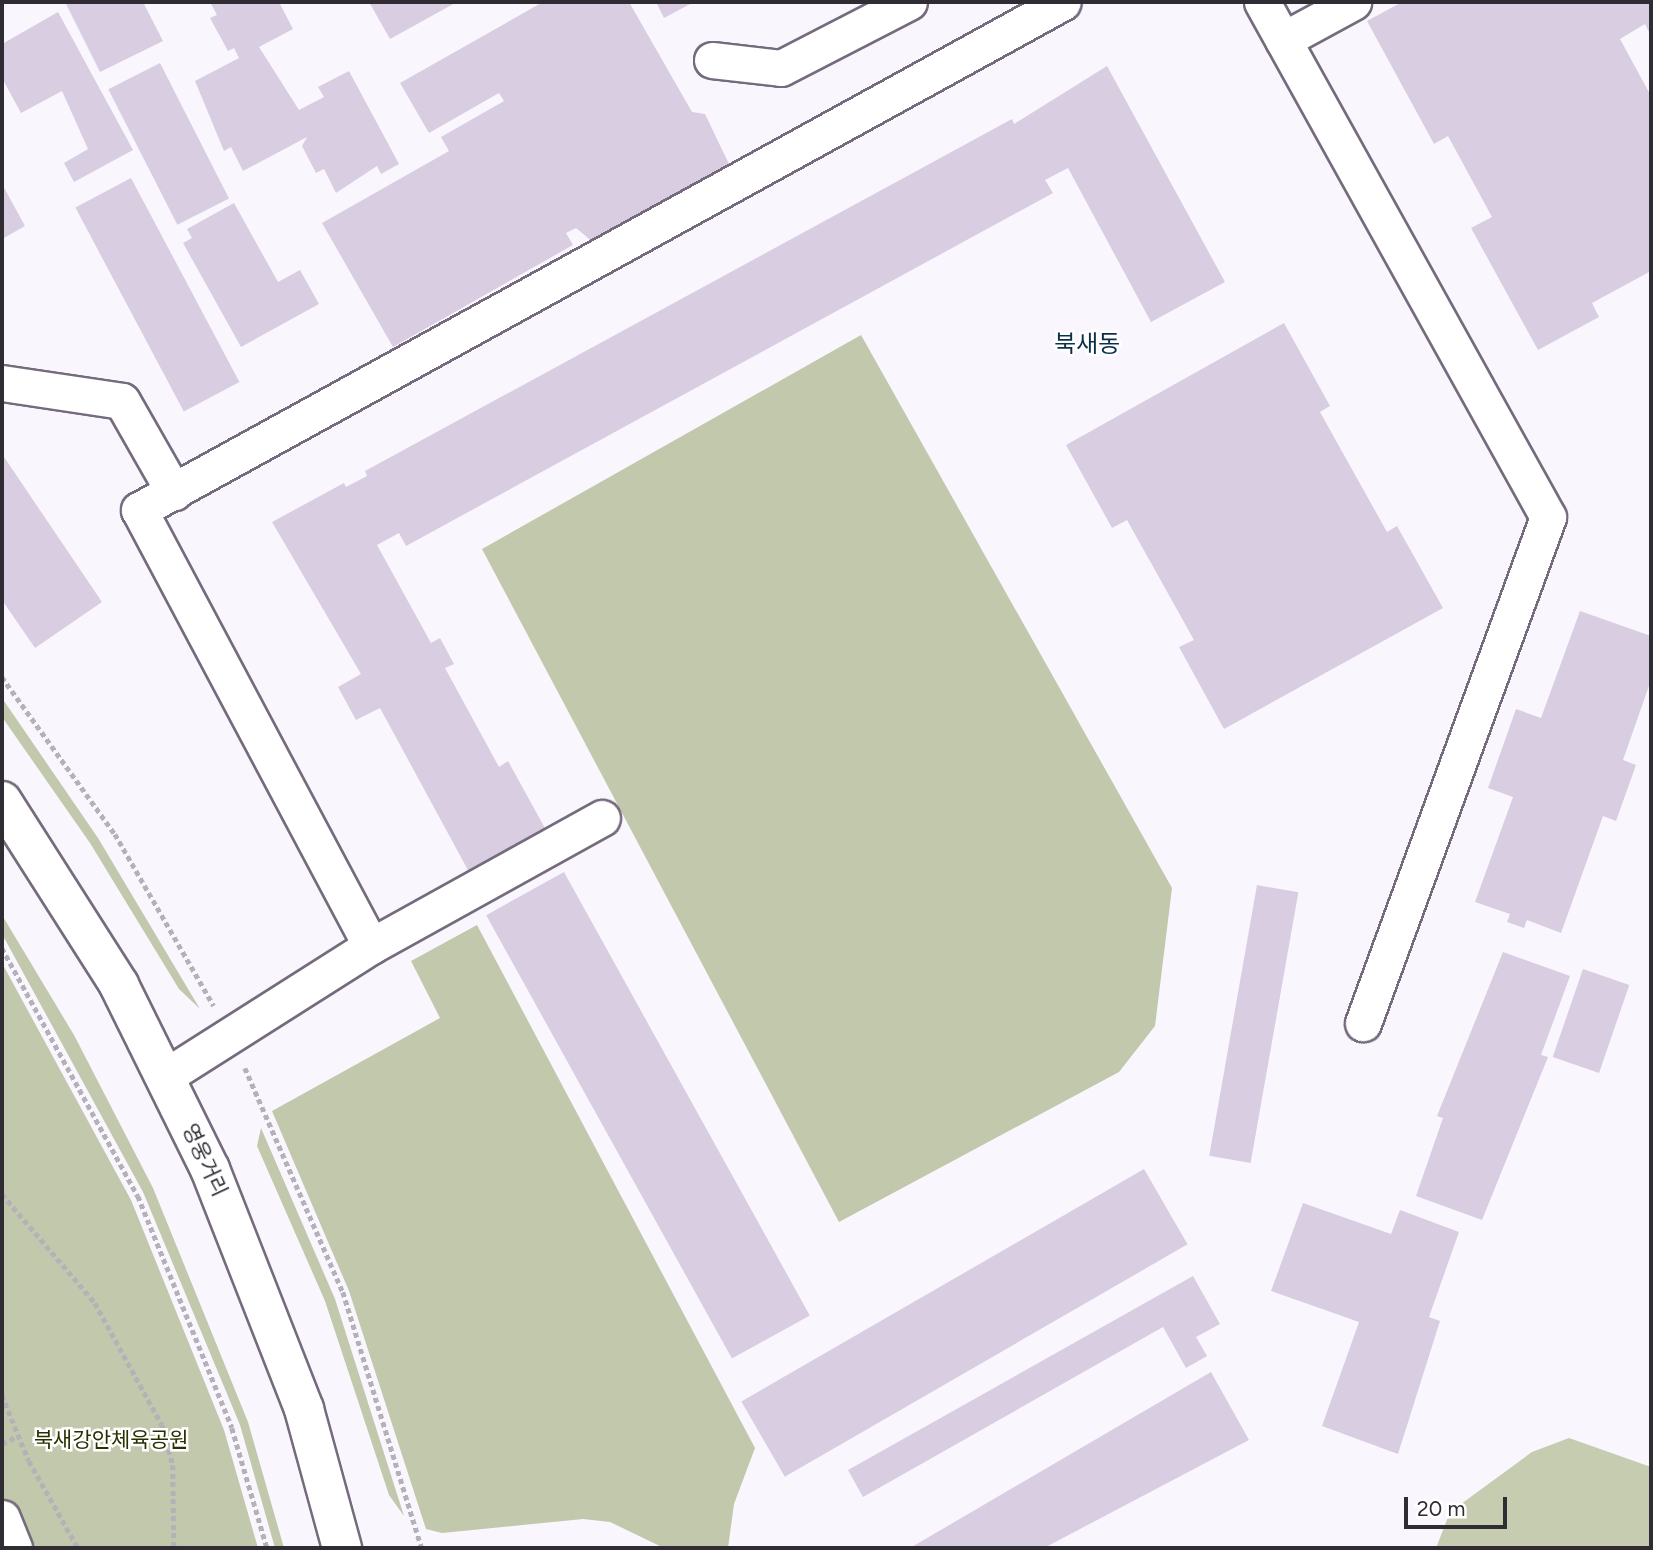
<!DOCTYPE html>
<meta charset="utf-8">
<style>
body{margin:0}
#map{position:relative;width:1653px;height:1550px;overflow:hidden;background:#faf6fe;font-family:Figtree,"Noto Sans KR",sans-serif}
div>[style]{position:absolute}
.green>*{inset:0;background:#c1c8ac}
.forest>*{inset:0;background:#c5ccaf}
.building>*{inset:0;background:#d8cde1;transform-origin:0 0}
.path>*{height:4.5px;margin-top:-2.25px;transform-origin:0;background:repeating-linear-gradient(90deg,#b5b1b9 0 5px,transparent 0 8.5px)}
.roads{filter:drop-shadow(2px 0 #756b7d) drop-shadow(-2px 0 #756b7d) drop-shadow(0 2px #756b7d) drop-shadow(0 -2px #756b7d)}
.street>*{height:35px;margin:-17.5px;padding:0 17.5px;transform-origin:17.5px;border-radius:17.5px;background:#fff}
.primary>*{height:38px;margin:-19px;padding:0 19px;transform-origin:19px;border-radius:19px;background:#fff}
span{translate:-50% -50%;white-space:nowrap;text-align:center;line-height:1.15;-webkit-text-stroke:5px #fff;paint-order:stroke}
.street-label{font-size:21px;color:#302c34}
.park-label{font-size:21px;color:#293000}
.quarter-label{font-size:24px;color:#0b3048}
.frame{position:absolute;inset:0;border:4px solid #302c34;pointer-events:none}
.scale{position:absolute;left:1404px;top:1497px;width:103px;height:32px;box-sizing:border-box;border:4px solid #302c34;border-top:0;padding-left:9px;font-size:21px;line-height:24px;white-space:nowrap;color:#302c34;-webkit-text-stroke:5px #fff;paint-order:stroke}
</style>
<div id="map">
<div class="green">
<i style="clip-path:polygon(861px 335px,1172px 888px,1155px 1026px,1119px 1072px,839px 1222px,482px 549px)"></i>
<i style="clip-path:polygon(2px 698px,98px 838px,200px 1009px,179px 989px,90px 843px,2px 717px)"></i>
<i style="clip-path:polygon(2px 915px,74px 1035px,153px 1188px,248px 1422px,284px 1548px,275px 1548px,240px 1425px,143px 1192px,2px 934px)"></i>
<i style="clip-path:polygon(477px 925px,755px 1448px,734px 1504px,728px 1548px,664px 1548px,610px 1522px,583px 1519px,442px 1533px,426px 1529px,349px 1291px,272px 1111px,440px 1018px,411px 961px)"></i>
<i style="clip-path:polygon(2px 963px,131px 1200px,224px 1430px,258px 1548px,2px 1548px)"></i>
<i style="clip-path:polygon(261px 1128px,335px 1299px,404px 1516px,389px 1495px,325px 1301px,257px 1146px)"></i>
</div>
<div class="forest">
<i style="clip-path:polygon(1569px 1438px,1651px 1467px,1651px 1548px,1436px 1548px,1450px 1512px,1532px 1452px)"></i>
</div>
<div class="building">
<i style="clip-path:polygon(65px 2px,143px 2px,163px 41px,100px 72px)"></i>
<i style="clip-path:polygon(210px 2px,279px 2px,293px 29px,259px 47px,299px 110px,324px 97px,318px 87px,349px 71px,399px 164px,381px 174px,377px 166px,336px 193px,324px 169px,316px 173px,302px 146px,307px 137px,243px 171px,231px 147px,224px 151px,195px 81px,239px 58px,234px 48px,228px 51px,210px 18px,217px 15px)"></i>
<i style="clip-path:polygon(369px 2px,457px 2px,390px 39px)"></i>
<i style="clip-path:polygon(543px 2px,629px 2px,692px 112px,705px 114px,729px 164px,594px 243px,576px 228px,566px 233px,573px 245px,393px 347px,322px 223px,449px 151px,441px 137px,504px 101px,499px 93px,429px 133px,400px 83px)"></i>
<i style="clip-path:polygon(656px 2px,694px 2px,664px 18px)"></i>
<i style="clip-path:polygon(1402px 2px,1651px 2px,1651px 36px,1645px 24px,1620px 39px,1651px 96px,1651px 271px,1592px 303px,1599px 317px,1538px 350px,1471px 228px,1492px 217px,1448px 136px,1434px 144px,1367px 21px)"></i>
<i style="clip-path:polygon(58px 12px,133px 150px,74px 182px,64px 163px,88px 149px,62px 91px,21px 113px,2px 78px,2px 44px)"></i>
<i style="left:160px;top:63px;width:152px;height:58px;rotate:63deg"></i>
<i style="clip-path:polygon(1107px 66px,1225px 282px,1151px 322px,1068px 168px,1045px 180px,1053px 193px,406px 546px,399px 533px,377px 545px,431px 643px,440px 638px,454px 664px,445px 668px,499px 767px,508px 761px,546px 830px,469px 872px,380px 708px,356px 720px,338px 687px,361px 674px,272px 522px,344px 483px,346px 487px,367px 476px,365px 471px,1012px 119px,1014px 124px)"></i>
<i style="left:131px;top:178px;width:231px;height:63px;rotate:62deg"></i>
<i style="clip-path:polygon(2px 184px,25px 226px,2px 239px)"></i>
<i style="clip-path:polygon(234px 203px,278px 282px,300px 270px,319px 304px,241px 347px,183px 243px,192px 238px,187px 229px)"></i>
<i style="clip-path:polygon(1284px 323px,1330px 406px,1320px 412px,1387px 532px,1397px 526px,1443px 608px,1224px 729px,1179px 647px,1194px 640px,1127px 520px,1112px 528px,1066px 445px)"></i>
<i style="clip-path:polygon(2px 454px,102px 602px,35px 648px,2px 600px)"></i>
<i style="clip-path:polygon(1580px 611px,1651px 636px,1651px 680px,1623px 760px,1636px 765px,1616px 821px,1603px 816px,1561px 933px,1527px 920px,1524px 928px,1507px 922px,1510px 914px,1475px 902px,1513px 797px,1488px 788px,1516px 709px,1541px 718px)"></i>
<i style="left:564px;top:872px;width:507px;height:89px;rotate:61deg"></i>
<i style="left:1257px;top:885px;width:42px;height:275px;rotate:10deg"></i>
<i style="clip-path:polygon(1503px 952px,1570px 976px,1541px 1055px,1548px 1057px,1482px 1220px,1416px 1196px,1443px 1118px,1437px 1116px)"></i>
<i style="left:1583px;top:969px;width:49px;height:93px;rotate:19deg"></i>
<i style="left:1144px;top:1169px;width:87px;height:465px;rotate:60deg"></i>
<i style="clip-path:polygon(1303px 1203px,1391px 1234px,1400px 1210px,1459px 1232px,1429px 1317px,1440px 1321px,1398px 1454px,1322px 1426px,1359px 1322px,1271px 1291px)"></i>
<i style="clip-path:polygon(1193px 1276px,1220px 1324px,1196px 1337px,1207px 1356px,1186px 1368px,1163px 1327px,863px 1497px,848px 1470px)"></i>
<i style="clip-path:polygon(1211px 1372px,1249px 1440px,1044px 1548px,910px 1548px)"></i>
</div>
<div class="path">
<i style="left:2px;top:677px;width:193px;rotate:54.3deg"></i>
<i style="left:115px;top:834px;width:198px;rotate:60.1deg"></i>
<i style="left:2px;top:948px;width:283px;rotate:61.3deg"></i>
<i style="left:138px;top:1196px;width:250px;rotate:67.9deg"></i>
<i style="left:232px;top:1428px;width:125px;rotate:73.7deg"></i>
<i style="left:245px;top:1068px;width:244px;rotate:66.4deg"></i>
<i style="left:343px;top:1292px;width:268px;rotate:72.9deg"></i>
<i style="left:2px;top:1194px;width:143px;rotate:49.5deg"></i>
<i style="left:95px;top:1303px;width:139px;rotate:61.2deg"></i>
<i style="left:162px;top:1425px;width:41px;rotate:74.6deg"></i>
<i style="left:173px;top:1465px;width:83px;rotate:89.3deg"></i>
<i style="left:2px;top:1395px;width:71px;rotate:67.8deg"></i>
<i style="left:29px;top:1461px;width:100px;rotate:60.6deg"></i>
<i style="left:2px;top:1444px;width:17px;rotate:-28deg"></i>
</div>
<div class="roads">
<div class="street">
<i style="left:1262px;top:2px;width:589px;rotate:60.95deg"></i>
<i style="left:1548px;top:517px;width:539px;rotate:110.08deg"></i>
<i style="left:1283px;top:40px;width:80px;rotate:-28.5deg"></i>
<i style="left:712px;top:60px;width:69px;rotate:6.6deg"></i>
<i style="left:781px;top:68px;width:144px;rotate:-27.3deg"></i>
<i style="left:2px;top:383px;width:121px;rotate:8.5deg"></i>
<i style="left:122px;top:401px;width:105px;rotate:60.3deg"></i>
<i style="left:371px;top:946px;width:494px;rotate:-118deg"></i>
<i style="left:139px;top:510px;width:1054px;rotate:-28.8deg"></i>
<i style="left:166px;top:1076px;width:243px;rotate:-32.4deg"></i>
<i style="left:371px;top:946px;width:264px;rotate:-29deg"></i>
<i style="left:2px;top:1518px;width:32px;rotate:68deg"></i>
</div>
<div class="primary">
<i style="left:2px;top:801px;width:218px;rotate:57.5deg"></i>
<i style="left:119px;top:985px;width:205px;rotate:63.7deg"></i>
<i style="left:210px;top:1169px;width:258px;rotate:68.6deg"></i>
<i style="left:304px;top:1409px;width:144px;rotate:74.7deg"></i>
</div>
</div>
<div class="street-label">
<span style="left:205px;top:1160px;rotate:65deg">영웅거리</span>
</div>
<div class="park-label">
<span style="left:111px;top:1440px">북새강안체육공원</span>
</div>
<div class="quarter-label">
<span style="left:1087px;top:344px">북새동</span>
</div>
<div class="frame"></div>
<div class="scale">20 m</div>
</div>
